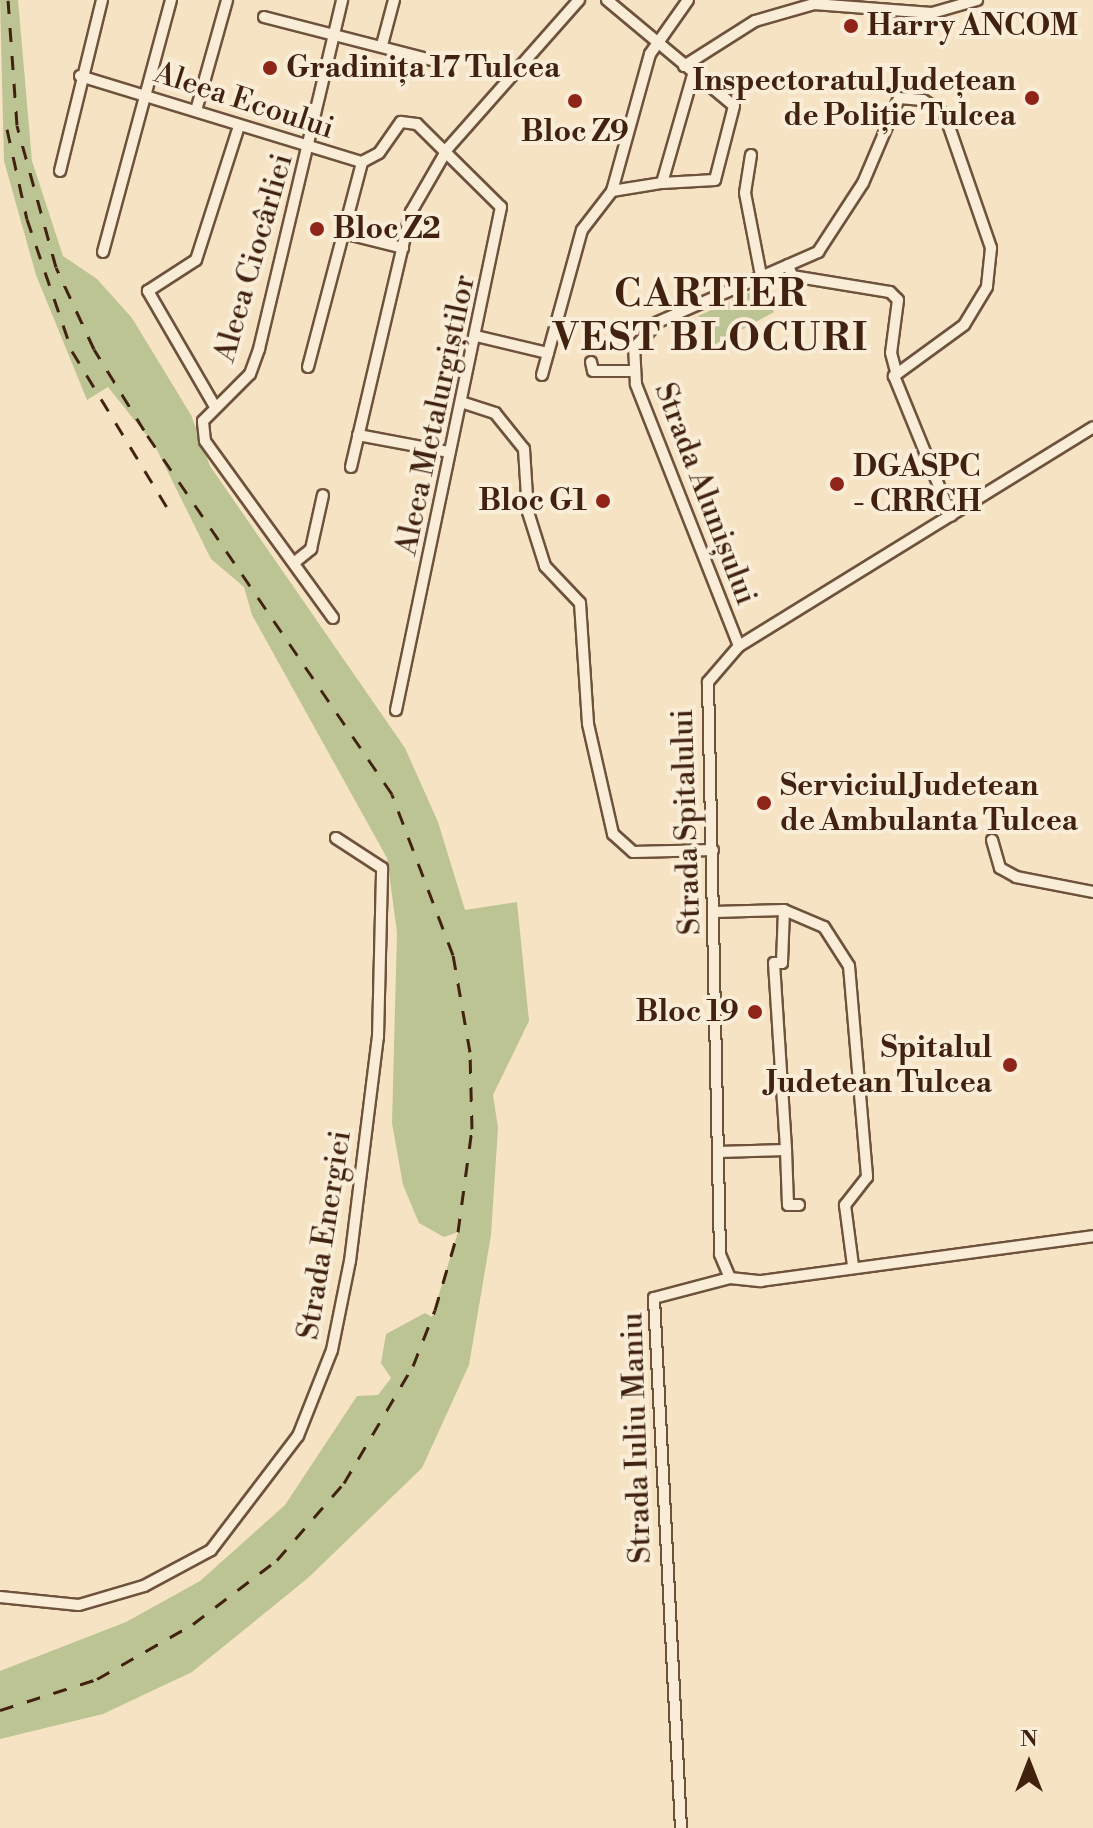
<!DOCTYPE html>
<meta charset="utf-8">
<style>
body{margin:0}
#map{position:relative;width:1093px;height:1828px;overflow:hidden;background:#f6e3c3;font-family:"Libre Bodoni",serif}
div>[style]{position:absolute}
.green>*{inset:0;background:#bdc493}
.roads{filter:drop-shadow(2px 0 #6e523c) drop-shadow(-2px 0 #6e523c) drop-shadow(0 2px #6e523c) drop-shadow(0 -2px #6e523c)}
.street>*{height:10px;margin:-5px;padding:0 5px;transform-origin:5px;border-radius:5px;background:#f9edd8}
.rail>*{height:3px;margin-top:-1.5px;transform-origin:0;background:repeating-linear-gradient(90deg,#40220f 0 14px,transparent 0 28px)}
.dots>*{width:22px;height:22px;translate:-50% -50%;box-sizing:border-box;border:4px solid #f9edd8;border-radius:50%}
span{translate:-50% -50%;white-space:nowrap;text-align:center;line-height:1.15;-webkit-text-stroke:8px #f9edd8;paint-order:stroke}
.poi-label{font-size:30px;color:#40220f;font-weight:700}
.left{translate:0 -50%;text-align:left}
.right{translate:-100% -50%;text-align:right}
.street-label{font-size:30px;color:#40220f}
.district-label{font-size:38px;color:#40220f;font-weight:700;letter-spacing:2px}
.north{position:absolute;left:989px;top:1724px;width:80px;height:80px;-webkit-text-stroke:6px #f9edd8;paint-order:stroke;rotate:0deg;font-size:22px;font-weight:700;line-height:32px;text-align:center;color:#40220f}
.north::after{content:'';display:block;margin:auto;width:28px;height:36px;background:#40220f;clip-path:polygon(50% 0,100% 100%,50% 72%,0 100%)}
</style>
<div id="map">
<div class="green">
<i style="clip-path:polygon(0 0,18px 0,32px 161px,63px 256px,97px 279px,132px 318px,191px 415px,210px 466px,405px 748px,438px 822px,465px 910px,517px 902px,529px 1021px,493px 1095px,498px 1128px,491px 1235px,469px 1365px,422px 1468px,308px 1578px,192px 1672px,103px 1714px,0 1739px,0 1671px,126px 1622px,200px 1581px,285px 1505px,357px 1396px,378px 1395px,391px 1378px,381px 1363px,386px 1334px,425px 1313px,432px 1317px,458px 1232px,444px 1237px,419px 1223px,403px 1185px,392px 1123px,397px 933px,387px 858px,252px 615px,244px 587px,211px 559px,155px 446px,108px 387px,87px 400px,36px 275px,4px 161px)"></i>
<i style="clip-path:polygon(760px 288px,774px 312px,714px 345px,698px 316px)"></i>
</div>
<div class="roads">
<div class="street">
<i style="left:607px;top:0;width:165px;rotate:39.8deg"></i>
<i style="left:734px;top:106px;width:76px;rotate:104.4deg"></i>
<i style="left:715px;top:180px;width:53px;rotate:176.8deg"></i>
<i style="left:662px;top:183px;width:112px;rotate:-74deg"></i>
<i style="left:264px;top:17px;width:172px;rotate:14.4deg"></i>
<i style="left:382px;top:45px;width:47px;rotate:-75.1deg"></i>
<i style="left:684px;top:66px;width:84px;rotate:-32.4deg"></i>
<i style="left:755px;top:21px;width:61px;rotate:-16.1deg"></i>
<i style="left:814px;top:4px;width:118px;rotate:4.4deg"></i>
<i style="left:932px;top:13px;width:47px;rotate:-16.1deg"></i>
<i style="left:80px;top:76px;width:295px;rotate:17deg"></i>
<i style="left:362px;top:162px;width:19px;rotate:-28deg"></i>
<i style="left:379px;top:153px;width:38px;rotate:-55deg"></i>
<i style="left:401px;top:122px;width:16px;rotate:7deg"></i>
<i style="left:417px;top:124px;width:118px;rotate:44.7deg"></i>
<i style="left:501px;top:207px;width:514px;rotate:101.79deg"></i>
<i style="left:197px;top:107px;width:111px;rotate:-74.3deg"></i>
<i style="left:751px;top:155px;width:38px;rotate:99deg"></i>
<i style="left:745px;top:193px;width:84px;rotate:79deg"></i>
<i style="left:60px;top:171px;width:176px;rotate:-76.2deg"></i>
<i style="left:612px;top:191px;width:142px;rotate:-74.5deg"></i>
<i style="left:650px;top:54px;width:66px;rotate:-54.9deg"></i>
<i style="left:343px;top:233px;width:62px;rotate:14deg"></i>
<i style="left:103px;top:252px;width:261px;rotate:-74.9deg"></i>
<i style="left:788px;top:265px;width:12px;rotate:70deg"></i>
<i style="left:792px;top:276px;width:99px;rotate:9.3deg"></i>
<i style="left:890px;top:292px;width:11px;rotate:45deg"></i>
<i style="left:898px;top:300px;width:53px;rotate:97.5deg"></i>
<i style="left:891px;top:353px;width:20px;rotate:75deg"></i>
<i style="left:476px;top:336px;width:74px;rotate:13.3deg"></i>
<i style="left:591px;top:362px;width:9px;rotate:77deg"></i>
<i style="left:593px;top:371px;width:39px"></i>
<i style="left:308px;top:367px;width:212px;rotate:-75.2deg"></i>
<i style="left:542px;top:375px;width:150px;rotate:-74.6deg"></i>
<i style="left:582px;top:230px;width:49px;rotate:-52.4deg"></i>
<i style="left:612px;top:191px;width:51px;rotate:-9.1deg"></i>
<i style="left:461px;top:402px;width:36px;rotate:18deg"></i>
<i style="left:495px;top:413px;width:46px;rotate:51.1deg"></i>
<i style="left:524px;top:449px;width:63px;rotate:86.4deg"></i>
<i style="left:528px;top:512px;width:57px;rotate:72.5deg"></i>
<i style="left:545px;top:566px;width:51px;rotate:46.6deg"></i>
<i style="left:580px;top:603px;width:121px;rotate:86.2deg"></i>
<i style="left:588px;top:724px;width:113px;rotate:77.2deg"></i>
<i style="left:613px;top:834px;width:27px;rotate:42deg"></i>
<i style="left:633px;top:852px;width:80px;rotate:-1.4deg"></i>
<i style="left:214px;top:405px;width:132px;rotate:-120.1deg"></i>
<i style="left:148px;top:291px;width:57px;rotate:-32.9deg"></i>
<i style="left:196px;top:260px;width:141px;rotate:-72.2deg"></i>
<i style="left:358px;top:435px;width:93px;rotate:10.6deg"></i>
<i style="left:351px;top:467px;width:262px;rotate:-76.8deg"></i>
<i style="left:411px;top:212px;width:74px;rotate:-60deg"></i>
<i style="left:448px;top:148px;width:198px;rotate:-48.5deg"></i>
<i style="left:295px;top:562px;width:21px;rotate:-39deg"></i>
<i style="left:311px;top:549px;width:55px;rotate:-77.5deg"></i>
<i style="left:333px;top:618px;width:218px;rotate:-125.9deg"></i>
<i style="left:205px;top:441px;width:20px;rotate:-96deg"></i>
<i style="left:203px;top:421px;width:66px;rotate:-45deg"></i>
<i style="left:250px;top:374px;width:27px;rotate:-70deg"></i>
<i style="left:259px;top:349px;width:359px;rotate:-76.6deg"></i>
<i style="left:739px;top:646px;width:282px;rotate:-111.5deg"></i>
<i style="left:636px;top:384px;width:36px;rotate:-93deg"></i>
<i style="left:634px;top:348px;width:35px;rotate:-47deg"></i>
<i style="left:658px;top:322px;width:175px;rotate:-23.6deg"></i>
<i style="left:818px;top:252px;width:82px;rotate:-56.9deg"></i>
<i style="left:863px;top:183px;width:92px;rotate:-67deg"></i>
<i style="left:899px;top:98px;width:24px;rotate:5deg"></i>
<i style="left:923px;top:100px;width:27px;rotate:34deg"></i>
<i style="left:945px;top:115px;width:141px;rotate:70.9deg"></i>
<i style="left:991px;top:248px;width:39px;rotate:96deg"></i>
<i style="left:987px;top:287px;width:44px;rotate:121.2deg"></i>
<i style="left:964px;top:325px;width:87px;rotate:143.9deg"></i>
<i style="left:894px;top:376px;width:151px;rotate:67.8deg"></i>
<i style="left:992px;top:840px;width:29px;rotate:74deg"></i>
<i style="left:1000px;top:868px;width:18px;rotate:29deg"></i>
<i style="left:1016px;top:877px;width:78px;rotate:11deg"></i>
<i style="left:784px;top:910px;width:43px;rotate:23deg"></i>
<i style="left:824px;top:927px;width:46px;rotate:57.3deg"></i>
<i style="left:849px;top:966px;width:212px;rotate:85.1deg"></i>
<i style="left:867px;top:1177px;width:36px;rotate:128deg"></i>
<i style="left:845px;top:1205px;width:62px;rotate:82.5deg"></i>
<i style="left:714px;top:912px;width:70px;rotate:-1.6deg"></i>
<i style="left:784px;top:910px;width:53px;rotate:92.2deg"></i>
<i style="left:782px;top:963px;width:8px;rotate:180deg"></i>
<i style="left:774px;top:963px;width:187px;rotate:86.3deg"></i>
<i style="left:718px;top:1152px;width:68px;rotate:-1.7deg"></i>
<i style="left:786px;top:1150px;width:55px;rotate:87.9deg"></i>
<i style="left:788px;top:1205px;width:11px"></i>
<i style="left:730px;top:1278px;width:26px;rotate:-113deg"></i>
<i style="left:720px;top:1254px;width:572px;rotate:-91.2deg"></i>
<i style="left:708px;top:682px;width:48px;rotate:-49.3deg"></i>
<i style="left:739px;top:646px;width:416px;rotate:-31.7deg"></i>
<i style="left:0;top:1597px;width:79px;rotate:5.8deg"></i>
<i style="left:79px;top:1605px;width:68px;rotate:-16.3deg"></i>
<i style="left:144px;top:1586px;width:76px;rotate:-28.2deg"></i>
<i style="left:211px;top:1550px;width:143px;rotate:-52.7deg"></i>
<i style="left:298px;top:1436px;width:92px;rotate:-68.4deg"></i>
<i style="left:332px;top:1350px;width:91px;rotate:-78.6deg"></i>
<i style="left:350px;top:1261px;width:226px;rotate:-82.9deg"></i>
<i style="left:378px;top:1037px;width:169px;rotate:-88.6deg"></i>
<i style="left:382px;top:868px;width:55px;rotate:-146.9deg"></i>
<i style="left:681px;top:1828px;width:531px;rotate:-92.92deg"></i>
<i style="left:654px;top:1298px;width:79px;rotate:-14.7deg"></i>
<i style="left:730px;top:1278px;width:31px;rotate:6deg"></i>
<i style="left:761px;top:1281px;width:335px;rotate:-7.7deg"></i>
</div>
</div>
<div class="rail">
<i style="left:7px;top:129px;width:92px;rotate:77.5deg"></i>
<i style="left:27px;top:219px;width:139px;rotate:71.2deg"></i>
<i style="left:72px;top:351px;width:194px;rotate:58.7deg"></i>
<i style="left:0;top:1710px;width:102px;rotate:-17.7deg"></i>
<i style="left:97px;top:1679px;width:111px;rotate:-29.8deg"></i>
<i style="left:193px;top:1624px;width:106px;rotate:-37.3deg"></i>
<i style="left:277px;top:1560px;width:102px;rotate:-49deg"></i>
<i style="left:344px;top:1483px;width:136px;rotate:-59.5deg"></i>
<i style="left:413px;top:1366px;width:60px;rotate:-68.6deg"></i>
<i style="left:435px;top:1310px;width:81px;rotate:-73.6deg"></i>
<i style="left:458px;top:1232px;width:104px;rotate:-82.3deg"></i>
<i style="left:472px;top:1129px;width:77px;rotate:-91.5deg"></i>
<i style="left:470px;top:1052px;width:98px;rotate:-99.9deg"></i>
<i style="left:453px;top:955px;width:172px;rotate:-110.8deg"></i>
<i style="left:392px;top:794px;width:440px;rotate:-124.3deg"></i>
<i style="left:144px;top:430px;width:95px;rotate:-121.7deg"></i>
<i style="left:94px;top:349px;width:90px;rotate:-114.9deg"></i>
<i style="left:56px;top:267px;width:147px;rotate:-105.4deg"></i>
<i style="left:17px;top:125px;width:125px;rotate:-94.1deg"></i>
</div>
<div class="dots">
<i style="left:851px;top:26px;background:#8f2418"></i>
<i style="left:270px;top:68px;background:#8f2418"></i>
<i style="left:1032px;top:98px;background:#8f2418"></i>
<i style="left:575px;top:101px;background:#8f2418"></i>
<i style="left:317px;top:229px;background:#8f2418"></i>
<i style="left:837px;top:484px;background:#8f2418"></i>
<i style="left:603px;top:501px;background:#8f2418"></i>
<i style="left:764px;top:803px;background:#8f2418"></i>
<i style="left:755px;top:1012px;background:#8f2418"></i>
<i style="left:1010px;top:1065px;background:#8f2418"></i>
</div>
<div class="poi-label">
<span class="left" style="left:867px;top:26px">Harry ANCOM</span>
<span class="left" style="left:286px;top:68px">Gradinița 17 Tulcea</span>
<span class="right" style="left:1016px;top:98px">Inspectoratul Județean<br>de Poliție Tulcea</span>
<span style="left:575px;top:132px">Bloc Z9</span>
<span class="left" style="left:333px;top:229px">Bloc Z2</span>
<span class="left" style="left:853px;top:484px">DGASPC<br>- CRRCH</span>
<span class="right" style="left:587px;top:501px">Bloc G1</span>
<span class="left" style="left:780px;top:803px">Serviciul Judetean<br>de Ambulanta Tulcea</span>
<span class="right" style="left:739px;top:1012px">Bloc 19</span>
<span class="right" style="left:992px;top:1065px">Spitalul<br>Judetean Tulcea</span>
</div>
<div class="street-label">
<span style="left:244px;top:101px;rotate:18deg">Aleea Ecoului</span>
<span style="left:254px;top:258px;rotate:-74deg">Aleea Ciocârliei</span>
<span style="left:436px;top:415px;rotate:-78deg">Aleea Metalurgiștilor</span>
<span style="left:705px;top:494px;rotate:69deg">Strada Alunișului</span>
<span style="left:687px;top:822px;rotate:-92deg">Strada Spitalului</span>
<span style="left:325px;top:1235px;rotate:-81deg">Strada Energiei</span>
<span style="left:637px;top:1438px;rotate:-92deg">Strada Iuliu Maniu</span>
</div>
<div class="district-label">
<span style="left:711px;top:317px">CARTIER<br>VEST BLOCURI</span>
</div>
<div class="north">N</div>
</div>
